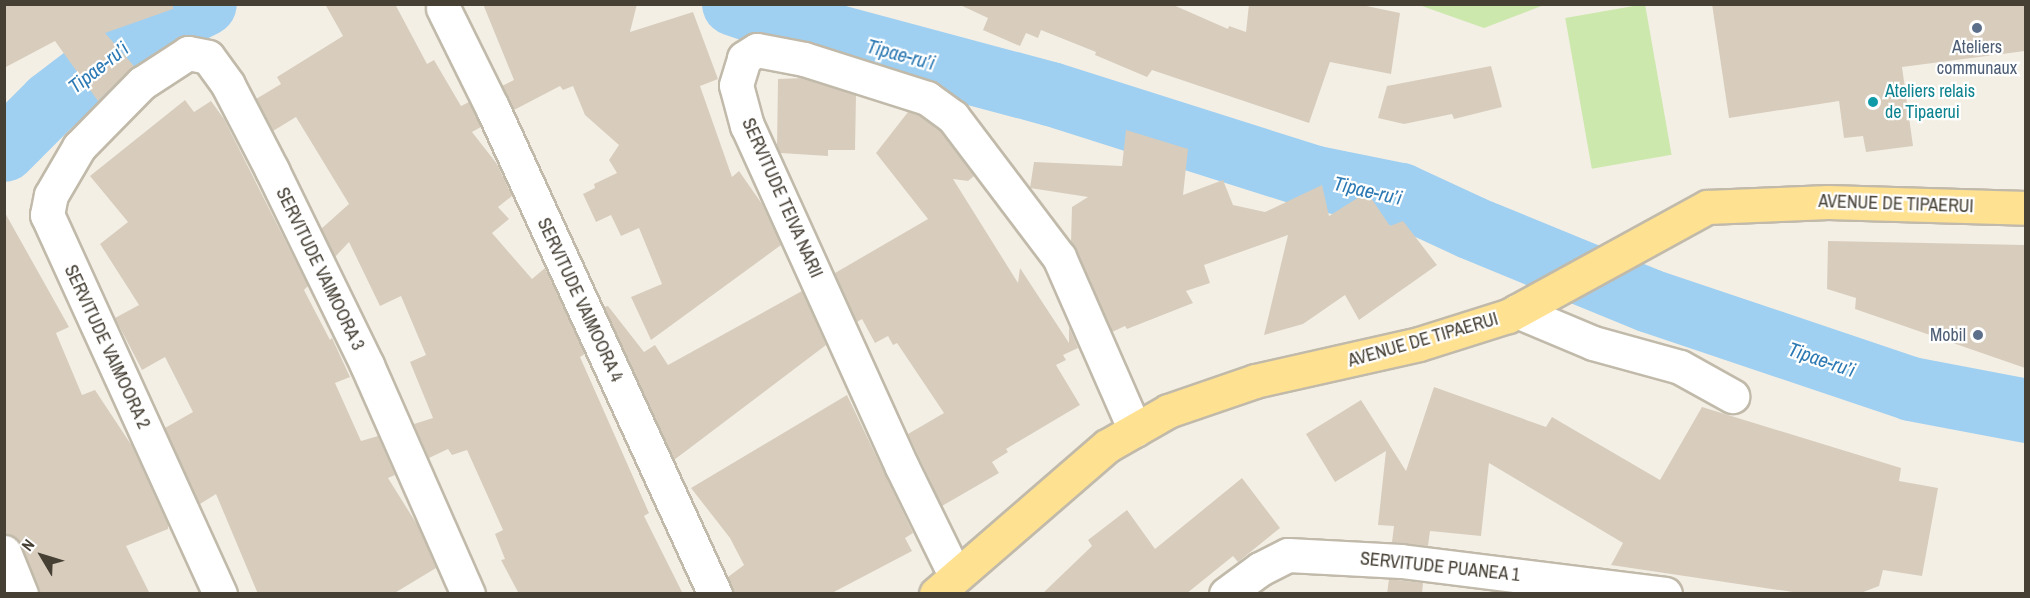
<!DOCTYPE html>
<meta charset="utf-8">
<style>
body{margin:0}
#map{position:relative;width:2030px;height:598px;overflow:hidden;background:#f3efe5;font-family:"Archivo Narrow",sans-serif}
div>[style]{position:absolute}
.green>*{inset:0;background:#cde8ad;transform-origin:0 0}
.river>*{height:64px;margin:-32px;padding:0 32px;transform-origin:32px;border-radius:32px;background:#9fcff1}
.building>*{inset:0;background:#d8cdbd}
.roads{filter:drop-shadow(2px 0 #c1baaa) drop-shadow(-2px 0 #c1baaa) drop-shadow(0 2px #c1baaa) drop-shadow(0 -2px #c1baaa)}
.minor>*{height:33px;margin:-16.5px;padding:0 16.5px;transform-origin:16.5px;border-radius:16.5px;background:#fff}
.major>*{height:33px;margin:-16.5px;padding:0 16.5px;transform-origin:16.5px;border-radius:16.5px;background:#ffe192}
.dots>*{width:16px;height:16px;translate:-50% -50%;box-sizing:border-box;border:3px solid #fff;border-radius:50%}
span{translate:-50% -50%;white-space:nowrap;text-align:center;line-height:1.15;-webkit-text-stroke:4.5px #fff;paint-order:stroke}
.service-label{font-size:18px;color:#4e5e75}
.right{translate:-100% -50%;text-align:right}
.culture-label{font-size:18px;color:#0d838f}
.left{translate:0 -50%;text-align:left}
.street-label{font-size:18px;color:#453f34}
.water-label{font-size:20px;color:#2c79b3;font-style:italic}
.frame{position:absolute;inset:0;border:6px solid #453f34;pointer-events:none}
.north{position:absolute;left:12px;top:526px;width:60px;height:60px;-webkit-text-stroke:4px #fff;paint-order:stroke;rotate:308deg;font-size:16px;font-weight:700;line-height:24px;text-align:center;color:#453f34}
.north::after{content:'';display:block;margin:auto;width:21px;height:27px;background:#453f34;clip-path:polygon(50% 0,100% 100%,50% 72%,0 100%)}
</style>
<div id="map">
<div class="green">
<i style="left:1645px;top:4px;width:153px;height:81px;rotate:80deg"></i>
<i style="clip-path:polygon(1419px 5px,1544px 5px,1484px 28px)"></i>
</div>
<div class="river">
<i style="left:734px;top:4px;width:78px;rotate:18.7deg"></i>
<i style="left:808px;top:29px;width:252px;rotate:15deg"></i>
<i style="left:1051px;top:94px;width:278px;rotate:17.6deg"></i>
<i style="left:1316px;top:178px;width:87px;rotate:11.3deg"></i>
<i style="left:1401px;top:195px;width:78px;rotate:24.9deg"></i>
<i style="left:1472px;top:228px;width:192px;rotate:22.3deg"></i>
<i style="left:1650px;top:301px;width:275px;rotate:18.6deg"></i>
<i style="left:1911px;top:389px;width:117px;rotate:10.8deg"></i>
<i style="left:4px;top:150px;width:66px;rotate:-45deg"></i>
<i style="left:51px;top:103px;width:106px;rotate:-37.3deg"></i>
<i style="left:135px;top:39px;width:78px;rotate:-26.6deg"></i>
</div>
<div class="building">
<i style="clip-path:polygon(4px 4px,173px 4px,173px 9px,105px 33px,134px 66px,98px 101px,55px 41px,4px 68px)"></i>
<i style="clip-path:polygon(325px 4px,395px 4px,427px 64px,434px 60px,461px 106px,469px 102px,481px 127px,472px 132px,497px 164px,512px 196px,498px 207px,509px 219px,492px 233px,532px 279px,545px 268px,585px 354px,580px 357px,649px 513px,644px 516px,683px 594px,519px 594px,501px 560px,505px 559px,495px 534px,503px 530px,467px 450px,452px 455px,448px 449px,429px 458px,414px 424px,433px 418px,410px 362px,426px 355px,401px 296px,380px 306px,349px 242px,335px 257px,321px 229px,349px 204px,296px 117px,273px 131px,256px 99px,281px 84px,277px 77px,343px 36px)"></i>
<i style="clip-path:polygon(483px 4px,637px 4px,630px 32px,693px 12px,718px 79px,700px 86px,732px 177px,739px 171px,762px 204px,781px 245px,651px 340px,631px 297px,662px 284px,639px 228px,621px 236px,611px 215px,596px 222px,583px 194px,595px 188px,594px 184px,617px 173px,609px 160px,619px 145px,585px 115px,573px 86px,563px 90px,560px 86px,514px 110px,502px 86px,514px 80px)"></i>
<i style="clip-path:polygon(958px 4px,1171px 4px,1228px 29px,1229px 26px,1246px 32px,1249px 4px,1357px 4px,1400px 13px,1391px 74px,1330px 62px,1309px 123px,1152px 70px,1147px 77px,1095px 55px,1096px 52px,1041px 30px,1038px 38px,1026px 33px,1020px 46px,983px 30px,988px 18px)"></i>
<i style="clip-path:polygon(1712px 4px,2025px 4px,2025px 51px,1902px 67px,1913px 146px,1866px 152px,1863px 136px,1844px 138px,1839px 101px,1729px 118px)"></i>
<i style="clip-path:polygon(1491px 66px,1502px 107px,1454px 119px,1452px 114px,1404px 124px,1378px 118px,1387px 86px)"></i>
<i style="clip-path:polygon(803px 78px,856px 95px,855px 150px,828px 150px,828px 156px,780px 153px,777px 147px,778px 79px)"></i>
<i style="clip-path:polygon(185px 100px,194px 112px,211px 101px,224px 119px,308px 286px,304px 290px,330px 340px,332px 338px,350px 377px,335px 383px,361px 441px,378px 436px,395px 475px,388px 478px,418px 526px,436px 568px,393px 594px,258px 594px,216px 494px,200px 504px,165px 428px,193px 412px,165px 357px,142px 370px,115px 318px,139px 305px,100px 244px,128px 222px,90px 176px)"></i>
<i style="clip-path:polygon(908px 112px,918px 115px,940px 131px,974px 176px,968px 181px,953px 179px,1018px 283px,1020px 268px,1069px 343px,1069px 327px,1078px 348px,1063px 355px,1066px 360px,1056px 365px,1080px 405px,1006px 449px,1008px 452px,992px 462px,999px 473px,942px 506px,908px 434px,944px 413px,897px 343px,893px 345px,888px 336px,875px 343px,862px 319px,857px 322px,835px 273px,928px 219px,876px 153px)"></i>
<i style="clip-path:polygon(1126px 130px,1188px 149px,1183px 195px,1223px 180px,1233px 205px,1265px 212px,1322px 185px,1329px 216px,1367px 192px,1390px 226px,1403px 221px,1437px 265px,1359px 320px,1345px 295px,1303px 324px,1264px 335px,1288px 235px,1204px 265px,1210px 283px,1186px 291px,1193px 303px,1127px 329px,1125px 326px,1112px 332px,1071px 242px,1072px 207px,1088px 197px,1030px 188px,1034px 162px,1122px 166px)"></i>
<i style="clip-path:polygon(4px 211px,69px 327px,56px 333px,82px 395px,95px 390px,132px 446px,168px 525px,168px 529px,126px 546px,150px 594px,39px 594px,21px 544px,15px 537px,4px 534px)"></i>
<i style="clip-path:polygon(1828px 241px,2025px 245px,2025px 368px,1855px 309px,1856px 298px,1827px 289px)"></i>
<i style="clip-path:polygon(802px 291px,826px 345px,674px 460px,604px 307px,608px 306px,644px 352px,655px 345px,668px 365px)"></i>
<i style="clip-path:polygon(1434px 387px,1546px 427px,1552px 417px,1660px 480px,1702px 407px,1901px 468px,1899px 481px,1938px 488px,1922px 576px,1883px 570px,1879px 586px,1858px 594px,1806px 594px,1611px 565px,1623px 543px,1489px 463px,1481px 536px,1430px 531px,1428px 546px,1392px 542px,1394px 526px,1378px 525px,1386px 451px,1335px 482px,1306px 434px,1361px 400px,1406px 471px)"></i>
<i style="clip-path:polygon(847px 395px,913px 533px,905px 538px,912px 551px,830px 594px,733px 594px,728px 577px,744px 565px,730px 538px,691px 488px)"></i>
<i style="clip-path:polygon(1242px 478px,1280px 528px,1238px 562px,1233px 556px,1186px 594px,1042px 594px,1092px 546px,1088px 540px,1127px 510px,1155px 549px)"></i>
<i style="clip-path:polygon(1389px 579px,1423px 583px,1422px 594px,1387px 594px)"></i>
</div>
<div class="roads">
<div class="minor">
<i style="left:443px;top:8px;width:110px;rotate:63.7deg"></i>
<i style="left:492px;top:107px;width:536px;rotate:65.4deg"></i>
<i style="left:1517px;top:311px;width:82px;rotate:22.8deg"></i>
<i style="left:1593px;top:343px;width:90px;rotate:15.4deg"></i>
<i style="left:1680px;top:367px;width:60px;rotate:29.1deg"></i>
<i style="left:4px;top:552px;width:45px;rotate:68deg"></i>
<i style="left:955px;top:575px;width:120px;rotate:-116.1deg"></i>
<i style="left:902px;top:467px;width:375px;rotate:-114.4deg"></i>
<i style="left:747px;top:126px;width:42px;rotate:-105deg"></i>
<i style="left:736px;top:85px;width:28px;rotate:-73deg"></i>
<i style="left:744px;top:58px;width:15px;rotate:-32deg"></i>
<i style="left:757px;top:50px;width:48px;rotate:10.8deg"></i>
<i style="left:804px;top:59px;width:129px;rotate:17.6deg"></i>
<i style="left:927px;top:98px;width:32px;rotate:36deg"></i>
<i style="left:953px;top:117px;width:176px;rotate:52.9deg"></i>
<i style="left:1059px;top:257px;width:189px;rotate:66.3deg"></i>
<i style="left:220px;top:594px;width:417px;rotate:-114.5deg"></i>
<i style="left:47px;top:215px;width:20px;rotate:-79deg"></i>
<i style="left:51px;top:195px;width:56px;rotate:-59.7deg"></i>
<i style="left:79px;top:147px;width:90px;rotate:-45.5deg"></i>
<i style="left:142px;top:83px;width:55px;rotate:-33.1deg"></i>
<i style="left:188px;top:53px;width:20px;rotate:11deg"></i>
<i style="left:208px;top:57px;width:34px;rotate:54deg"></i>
<i style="left:228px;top:85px;width:96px;rotate:62.6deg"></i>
<i style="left:272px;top:170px;width:217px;rotate:64deg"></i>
<i style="left:367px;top:365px;width:250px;rotate:66.2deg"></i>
<i style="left:1226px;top:594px;width:42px;rotate:-36.3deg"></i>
<i style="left:1260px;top:569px;width:31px;rotate:-27deg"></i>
<i style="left:1288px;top:555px;width:113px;rotate:3deg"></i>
<i style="left:1401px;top:561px;width:266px;rotate:7.1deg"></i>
</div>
<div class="major">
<i style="left:936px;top:594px;width:226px;rotate:-40.9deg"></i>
<i style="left:1107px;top:446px;width:70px;rotate:-29.8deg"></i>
<i style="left:1168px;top:411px;width:92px;rotate:-19deg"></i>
<i style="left:1255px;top:381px;width:168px;rotate:-12.7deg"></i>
<i style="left:1419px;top:344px;width:93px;rotate:-17.5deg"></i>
<i style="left:1508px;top:316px;width:227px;rotate:-28.7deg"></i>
<i style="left:1707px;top:207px;width:121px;rotate:-2.4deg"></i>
<i style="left:1828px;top:202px;width:198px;rotate:1.7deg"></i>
</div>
</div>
<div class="dots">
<i style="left:1977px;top:28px;background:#5c6f8a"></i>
<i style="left:1873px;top:102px;background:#0f9aa8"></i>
<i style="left:1978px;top:335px;background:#5c6f8a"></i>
</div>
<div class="service-label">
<span style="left:1977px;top:58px">Ateliers<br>communaux</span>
<span class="right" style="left:1966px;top:335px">Mobil</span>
</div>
<div class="culture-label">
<span class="left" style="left:1885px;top:102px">Ateliers relais<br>de Tipaerui</span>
</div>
<div class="street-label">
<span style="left:782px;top:198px;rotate:66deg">SERVITUDE TEIVA NARII</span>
<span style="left:1896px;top:204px;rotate:2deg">AVENUE DE TIPAERUI</span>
<span style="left:320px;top:269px;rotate:64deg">SERVITUDE VAIMOORA 3</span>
<span style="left:580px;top:300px;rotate:65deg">SERVITUDE VAIMOORA 4</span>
<span style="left:1423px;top:340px;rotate:-16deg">AVENUE DE TIPAERUI</span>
<span style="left:107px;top:347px;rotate:65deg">SERVITUDE VAIMOORA 2</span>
<span style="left:1440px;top:567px;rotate:6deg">SERVITUDE PUANEA 1</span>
</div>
<div class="water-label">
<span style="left:901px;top:54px;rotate:15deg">Tipae-ru’i</span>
<span style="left:98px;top:67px;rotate:-38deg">Tipae-ru’i</span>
<span style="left:1368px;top:190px;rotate:13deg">Tipae-ru’i</span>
<span style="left:1822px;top:359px;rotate:19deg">Tipae-ru’i</span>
</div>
<div class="frame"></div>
<div class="north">N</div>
</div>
